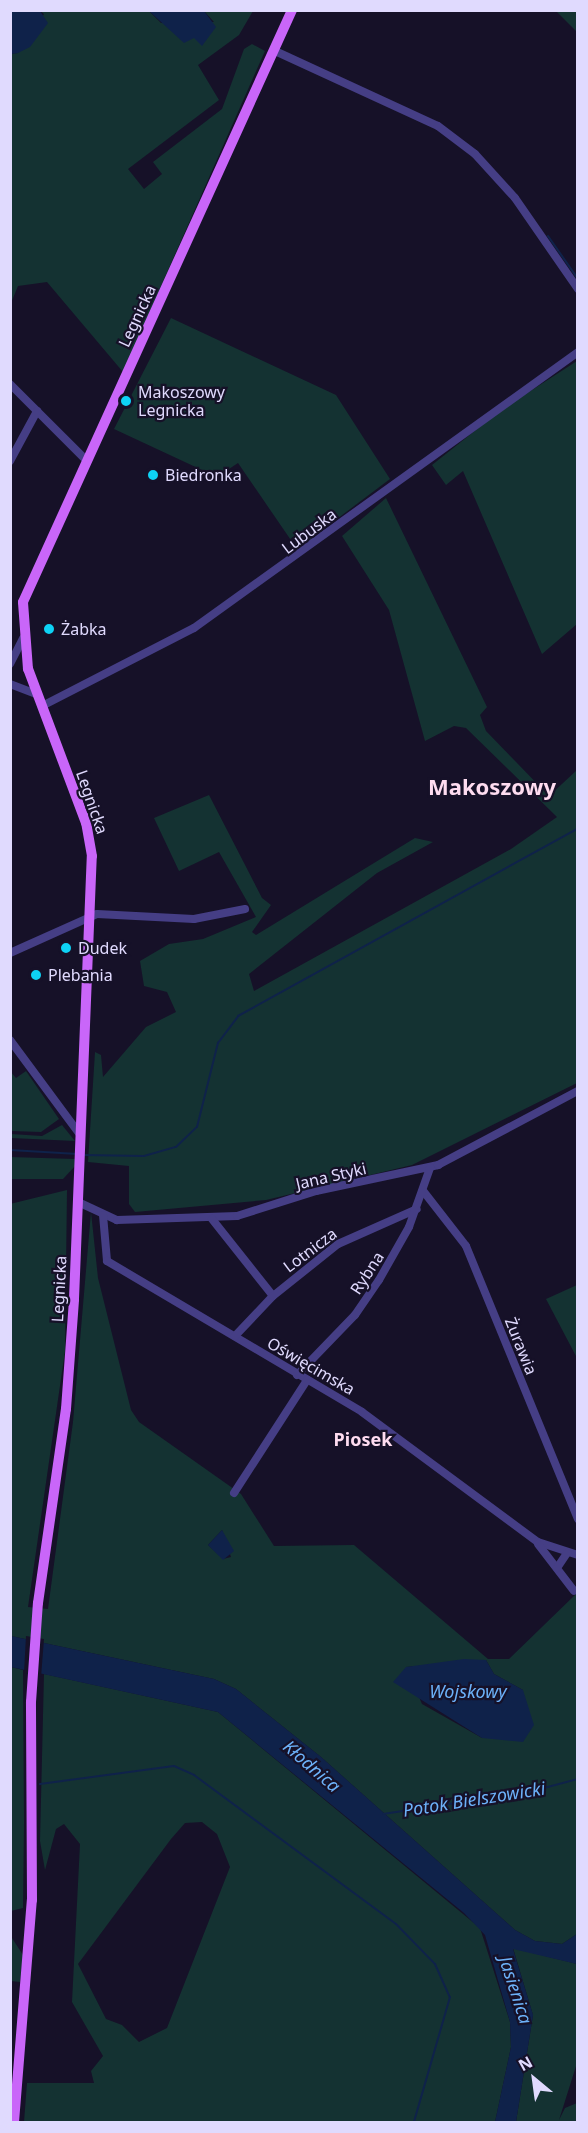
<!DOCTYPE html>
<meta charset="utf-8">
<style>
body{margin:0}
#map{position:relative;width:588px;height:2133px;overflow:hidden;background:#161128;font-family:"Noto Sans",sans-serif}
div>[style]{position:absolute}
.green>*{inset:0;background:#143232}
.water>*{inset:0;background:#0f224a}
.pier>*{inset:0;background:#161128}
.stream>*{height:2px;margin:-1px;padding:0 1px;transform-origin:1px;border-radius:1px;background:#0f224a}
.minor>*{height:8px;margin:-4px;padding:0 4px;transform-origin:4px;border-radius:4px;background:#453e85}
.major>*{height:10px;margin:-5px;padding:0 5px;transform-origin:5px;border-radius:5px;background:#c966f9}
.dots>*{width:16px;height:16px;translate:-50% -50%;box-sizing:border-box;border:3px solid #161128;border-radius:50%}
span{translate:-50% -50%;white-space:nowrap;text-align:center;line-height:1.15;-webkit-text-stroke:4.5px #161128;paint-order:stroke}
.street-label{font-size:16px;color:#e0dafe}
.poi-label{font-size:16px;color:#e0dafe}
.left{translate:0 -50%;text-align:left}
.neighbourhood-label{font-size:18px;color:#fedcf0;font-weight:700}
.water-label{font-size:18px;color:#6cb1f9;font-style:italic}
.district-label{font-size:22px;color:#fedcf0;font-weight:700}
.frame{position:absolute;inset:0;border:12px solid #e0dafe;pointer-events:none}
.north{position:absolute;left:504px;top:2049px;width:60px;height:60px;-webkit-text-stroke:4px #161128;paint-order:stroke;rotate:331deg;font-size:16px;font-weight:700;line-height:24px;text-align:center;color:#e0dafe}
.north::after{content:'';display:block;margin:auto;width:21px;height:27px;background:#e0dafe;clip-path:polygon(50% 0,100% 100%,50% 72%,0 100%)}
</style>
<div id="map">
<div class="green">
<i style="clip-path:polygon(40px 11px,149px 11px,161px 23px,214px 22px,204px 11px,253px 11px,239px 35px,198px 65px,219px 100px,128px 169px,144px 189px,162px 174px,153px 162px,222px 109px,244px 49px,252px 44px,265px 51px,123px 372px,47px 282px,18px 286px,11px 303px,10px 54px,18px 53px,44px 14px)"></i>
<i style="clip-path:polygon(556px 11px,577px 11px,577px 32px)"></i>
<i style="clip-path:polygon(171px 318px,336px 395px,390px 479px,297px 549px,238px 463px,217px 477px,114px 429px)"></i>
<i style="clip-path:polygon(577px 361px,577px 624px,542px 654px,463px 471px,446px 485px,432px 465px,501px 410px)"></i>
<i style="clip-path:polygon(386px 498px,487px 707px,480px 715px,486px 731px,549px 796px,577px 770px,577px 1083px,412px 1165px,266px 1200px,135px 1212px,129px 1204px,129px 1166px,88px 1162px,95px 1052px,101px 1055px,103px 1077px,146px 1027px,176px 1012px,167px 992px,144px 986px,140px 961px,169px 944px,203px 939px,256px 917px,219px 852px,179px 871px,154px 818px,209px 795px,262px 898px,271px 905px,252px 932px,256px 935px,415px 838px,433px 842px,377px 873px,249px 974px,254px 991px,511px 849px,557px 817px,466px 728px,454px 726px,425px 741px,389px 610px,342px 536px)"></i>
<i style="clip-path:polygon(10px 1071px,16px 1078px,26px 1071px,59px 1119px,41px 1132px,11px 1131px)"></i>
<i style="clip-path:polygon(62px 1125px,75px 1141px,11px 1138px,11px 1134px,42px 1136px)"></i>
<i style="clip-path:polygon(10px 1157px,75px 1159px,76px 1165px,63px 1179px,11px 1179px)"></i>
<i style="clip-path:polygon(evenodd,67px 1190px,65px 1351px,28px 1607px,48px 1609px,73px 1422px,91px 1212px,98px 1278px,131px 1410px,139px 1422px,241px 1494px,274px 1546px,354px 1545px,488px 1659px,509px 1659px,577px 1593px,577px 1934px,562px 1944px,535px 1941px,515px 1930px,321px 1757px,236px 1689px,214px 1679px,11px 1636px,10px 1204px,67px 1190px,222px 1530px,231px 1557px,223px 1559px,208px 1545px,222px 1530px,67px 1190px,486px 1660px,494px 1674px,523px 1690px,482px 1738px,422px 1704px,406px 1667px,486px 1660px)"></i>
<i style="clip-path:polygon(577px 1285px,577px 1358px,546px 1299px)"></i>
<i style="clip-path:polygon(11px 1667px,23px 1670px,24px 1822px,23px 1908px,11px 1911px)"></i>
<i style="clip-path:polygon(evenodd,44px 1674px,218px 1712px,480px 1928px,510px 2022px,511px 2047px,495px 2122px,24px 2122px,27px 2083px,94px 2083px,91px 2071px,103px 2056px,72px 2002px,80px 1844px,64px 1824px,56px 1829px,45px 1870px,40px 1841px,44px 1674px,202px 1822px,217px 1834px,230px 1867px,167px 2028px,139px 2042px,122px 2025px,106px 2019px,78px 1964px,171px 1839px,185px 1823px,202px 1822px)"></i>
<i style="clip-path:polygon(10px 1935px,23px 1955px,20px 1982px,11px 1981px)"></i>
<i style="clip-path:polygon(513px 1948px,577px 1964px,577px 2063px,559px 2120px,565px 2108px,577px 2103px,577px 2122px,516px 2122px,533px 2015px)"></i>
</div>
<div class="water">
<i style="clip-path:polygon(10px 11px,40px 11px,48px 23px,30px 47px,18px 53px,11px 54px)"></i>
<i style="clip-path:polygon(149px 11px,204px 11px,216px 27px,202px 46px,194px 38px,184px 43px)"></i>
<i style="clip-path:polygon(222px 1530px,234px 1551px,223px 1560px,208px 1545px)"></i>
<i style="clip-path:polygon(11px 1636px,214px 1679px,236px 1689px,321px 1757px,515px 1930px,535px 1941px,562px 1944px,577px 1934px,577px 1964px,513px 1949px,533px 2015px,516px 2122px,495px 2122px,511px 2047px,510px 2022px,485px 1935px,464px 1913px,218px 1712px,11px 1667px)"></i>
<i style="clip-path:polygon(464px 1659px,486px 1660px,494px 1674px,523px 1690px,534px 1725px,523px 1742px,482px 1738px,393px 1682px,406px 1667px)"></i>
</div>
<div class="pier">
<i style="clip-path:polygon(26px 1636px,44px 1639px,41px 1677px,24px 1673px)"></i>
</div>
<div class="stream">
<i style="left:548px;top:236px;width:52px;rotate:55.1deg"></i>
<i style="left:10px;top:1150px;width:68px;rotate:3.4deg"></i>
<i style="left:83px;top:1155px;width:61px;rotate:0.9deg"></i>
<i style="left:144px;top:1156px;width:33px;rotate:-16deg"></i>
<i style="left:176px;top:1147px;width:29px;rotate:-44deg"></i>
<i style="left:197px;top:1127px;width:87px;rotate:-76deg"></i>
<i style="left:218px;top:1043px;width:34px;rotate:-53deg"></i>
<i style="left:238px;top:1016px;width:389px;rotate:-28.9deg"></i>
<i style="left:40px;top:1784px;width:135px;rotate:-7.7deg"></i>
<i style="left:174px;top:1766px;width:22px;rotate:24deg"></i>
<i style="left:194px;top:1775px;width:251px;rotate:36.4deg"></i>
<i style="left:396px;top:1924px;width:56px;rotate:45.7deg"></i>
<i style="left:435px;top:1964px;width:36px;rotate:66deg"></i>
<i style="left:450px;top:1997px;width:130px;rotate:106.1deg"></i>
<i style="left:383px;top:1814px;width:148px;rotate:-8.6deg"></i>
<i style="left:529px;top:1792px;width:51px;rotate:-14.9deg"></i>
</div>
<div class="minor">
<i style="left:275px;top:51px;width:179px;rotate:24.7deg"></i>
<i style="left:438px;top:126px;width:46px;rotate:37.1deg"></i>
<i style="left:475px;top:154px;width:59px;rotate:47.7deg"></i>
<i style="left:515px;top:198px;width:111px;rotate:55.3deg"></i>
<i style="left:10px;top:384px;width:107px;rotate:45deg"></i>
<i style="left:10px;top:461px;width:57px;rotate:-61.6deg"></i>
<i style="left:10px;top:664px;width:29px;rotate:-63deg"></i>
<i style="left:10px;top:684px;width:28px;rotate:21deg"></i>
<i style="left:42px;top:706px;width:171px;rotate:-27.2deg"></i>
<i style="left:194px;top:628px;width:473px;rotate:-35.7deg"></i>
<i style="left:10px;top:953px;width:95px;rotate:-24.1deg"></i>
<i style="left:97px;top:914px;width:97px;rotate:3deg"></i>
<i style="left:194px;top:919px;width:52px;rotate:-11.1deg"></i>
<i style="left:10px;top:1040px;width:119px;rotate:53.5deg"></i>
<i style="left:424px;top:1192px;width:68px;rotate:52.1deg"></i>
<i style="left:466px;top:1246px;width:295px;rotate:67.7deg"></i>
<i style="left:78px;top:1202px;width:43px;rotate:24.8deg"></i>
<i style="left:117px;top:1220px;width:120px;rotate:-1.9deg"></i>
<i style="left:237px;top:1216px;width:83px;rotate:-17.6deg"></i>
<i style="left:316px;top:1191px;width:125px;rotate:-12deg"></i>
<i style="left:438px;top:1165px;width:158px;rotate:-27.9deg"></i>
<i style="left:103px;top:1215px;width:46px;rotate:85deg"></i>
<i style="left:107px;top:1261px;width:296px;rotate:30.6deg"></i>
<i style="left:362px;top:1412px;width:219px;rotate:36.5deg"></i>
<i style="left:538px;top:1542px;width:42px;rotate:18deg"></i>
<i style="left:212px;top:1219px;width:98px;rotate:51.6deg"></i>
<i style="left:235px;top:1336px;width:55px;rotate:-46.5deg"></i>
<i style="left:273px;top:1296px;width:83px;rotate:-38.7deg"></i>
<i style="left:338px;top:1244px;width:86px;rotate:-23.9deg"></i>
<i style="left:297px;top:1375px;width:83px;rotate:-46deg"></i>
<i style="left:355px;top:1315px;width:42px;rotate:-55.6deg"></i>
<i style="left:379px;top:1280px;width:61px;rotate:-60.5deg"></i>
<i style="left:409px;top:1227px;width:63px;rotate:-70.4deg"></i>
<i style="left:234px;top:1493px;width:135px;rotate:-57.1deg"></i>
<i style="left:538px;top:1544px;width:59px;rotate:52.5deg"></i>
<i style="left:557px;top:1568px;width:18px;rotate:-56deg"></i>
</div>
<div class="major">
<i style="left:14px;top:2122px;width:223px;rotate:-85.4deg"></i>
<i style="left:32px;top:1900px;width:198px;rotate:-90.3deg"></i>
<i style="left:31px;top:1702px;width:99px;rotate:-86deg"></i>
<i style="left:38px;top:1603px;width:196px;rotate:-81.8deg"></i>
<i style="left:66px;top:1409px;width:110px;rotate:-85.8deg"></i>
<i style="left:74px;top:1299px;width:443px;rotate:-87.7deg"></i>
<i style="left:92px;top:856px;width:34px;rotate:-100deg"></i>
<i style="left:86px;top:823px;width:165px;rotate:-110.6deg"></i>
<i style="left:28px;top:669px;width:67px;rotate:-94.3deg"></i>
<i style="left:23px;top:602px;width:650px;rotate:-65.56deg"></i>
</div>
<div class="dots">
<i style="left:126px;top:401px;background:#0ed2f5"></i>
<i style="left:153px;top:475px;background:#0ed2f5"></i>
<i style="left:49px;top:629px;background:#0ed2f5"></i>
<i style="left:66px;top:948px;background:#0ed2f5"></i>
<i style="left:36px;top:975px;background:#0ed2f5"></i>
</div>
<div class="street-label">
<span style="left:137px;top:316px;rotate:-65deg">Legnicka</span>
<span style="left:309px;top:531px;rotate:-37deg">Lubuska</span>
<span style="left:92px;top:802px;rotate:71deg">Legnicka</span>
<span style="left:331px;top:1176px;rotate:-13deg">Jana Styki</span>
<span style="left:310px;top:1250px;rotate:-37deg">Lotnicza</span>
<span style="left:367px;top:1273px;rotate:-57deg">Rybna</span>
<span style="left:59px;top:1289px;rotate:-87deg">Legnicka</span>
<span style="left:521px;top:1346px;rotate:68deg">Żurawia</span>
<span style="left:311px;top:1366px;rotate:30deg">Oświęcimska</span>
</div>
<div class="poi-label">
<span class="left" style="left:138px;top:401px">Makoszowy<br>Legnicka</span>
<span class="left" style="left:165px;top:475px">Biedronka</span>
<span class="left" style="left:61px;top:629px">Żabka</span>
<span class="left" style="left:78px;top:948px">Dudek</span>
<span class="left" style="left:48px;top:975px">Plebania</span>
</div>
<div class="neighbourhood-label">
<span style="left:363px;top:1439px">Piosek</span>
</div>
<div class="water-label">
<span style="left:468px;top:1691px">Wojskowy</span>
<span style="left:312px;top:1766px;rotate:41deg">Kłodnica</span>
<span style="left:474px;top:1799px;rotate:-9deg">Potok Bielszowicki</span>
<span style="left:516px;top:1990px;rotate:72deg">Jasienica</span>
</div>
<div class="district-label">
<span style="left:492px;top:787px">Makoszowy</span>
</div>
<div class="frame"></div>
<div class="north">N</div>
</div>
